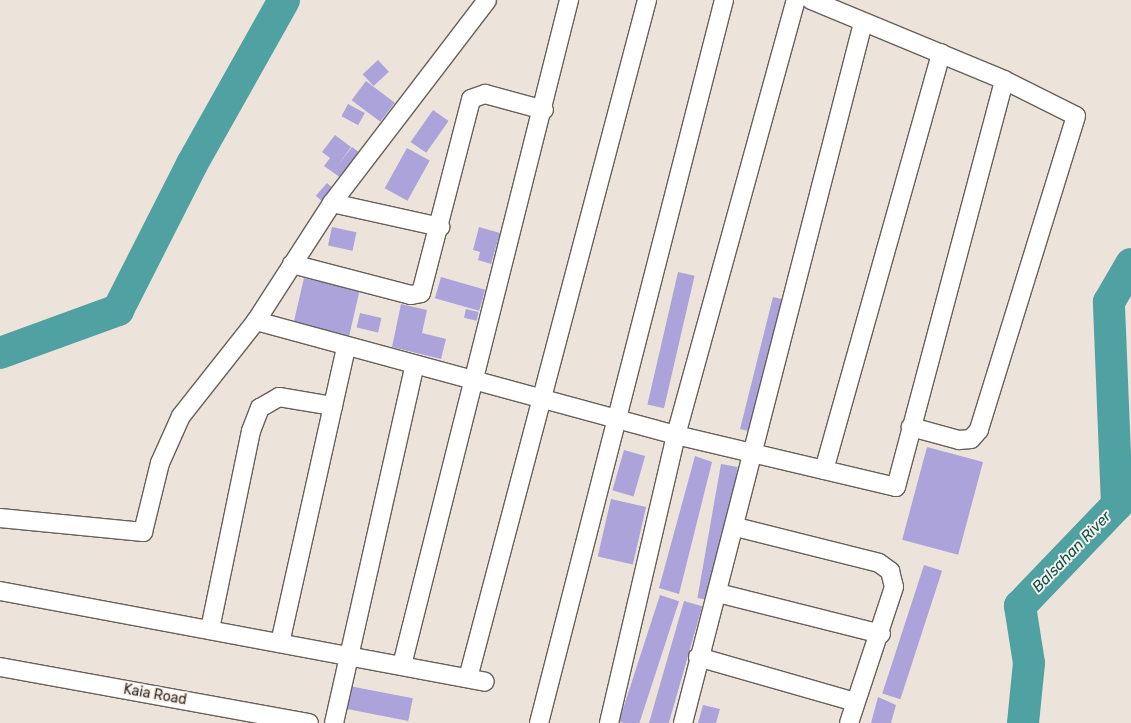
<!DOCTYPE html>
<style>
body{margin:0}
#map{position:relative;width:1131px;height:723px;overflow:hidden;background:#ece4db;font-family:Rubik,sans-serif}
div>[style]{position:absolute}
.river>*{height:32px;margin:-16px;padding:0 16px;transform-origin:16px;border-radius:16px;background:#50a1a2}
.building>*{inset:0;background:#aba3da;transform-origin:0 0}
.roads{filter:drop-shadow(1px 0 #676059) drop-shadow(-1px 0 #676059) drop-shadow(0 1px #676059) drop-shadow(0 -1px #676059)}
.street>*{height:18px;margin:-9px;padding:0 9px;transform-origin:9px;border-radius:9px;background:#fff}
span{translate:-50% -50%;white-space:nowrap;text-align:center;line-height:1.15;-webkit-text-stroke:4px #faf1e8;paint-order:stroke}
.street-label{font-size:14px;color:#2f2c28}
.water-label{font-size:15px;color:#055253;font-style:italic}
</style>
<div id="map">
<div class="river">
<i style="left:0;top:353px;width:126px;rotate:-20deg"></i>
<i style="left:118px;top:310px;width:164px;rotate:-63.1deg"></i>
<i style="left:192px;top:164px;width:188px;rotate:-60.7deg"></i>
<i style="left:1023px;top:723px;width:60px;rotate:-84.3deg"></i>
<i style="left:1029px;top:663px;width:58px;rotate:-99deg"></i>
<i style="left:1020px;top:606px;width:140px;rotate:-46.2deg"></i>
<i style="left:1117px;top:505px;width:203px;rotate:-92.3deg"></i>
<i style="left:1109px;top:302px;width:44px;rotate:-59.9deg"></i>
</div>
<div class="building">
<i style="left:378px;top:60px;width:16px;height:21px;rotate:47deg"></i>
<i style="left:366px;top:81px;width:36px;height:24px;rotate:37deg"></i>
<i style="left:348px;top:104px;width:19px;height:14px;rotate:28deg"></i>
<i style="left:433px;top:110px;width:19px;height:39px;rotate:35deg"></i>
<i style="clip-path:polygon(335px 135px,351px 147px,338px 165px,352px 147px,360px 153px,341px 178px,324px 166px,330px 158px,322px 152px)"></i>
<i style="left:407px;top:148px;width:26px;height:46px;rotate:29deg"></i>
<i style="left:327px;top:183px;width:9px;height:17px;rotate:41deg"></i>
<i style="left:332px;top:227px;width:25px;height:19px;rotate:12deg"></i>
<i style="clip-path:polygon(479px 227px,500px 233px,491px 264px,478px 260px,480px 252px,473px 250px)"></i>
<i style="left:678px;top:272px;width:17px;height:136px;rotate:13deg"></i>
<i style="left:441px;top:277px;width:46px;height:22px;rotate:16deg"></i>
<i style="left:304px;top:278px;width:57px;height:46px;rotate:13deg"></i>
<i style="left:773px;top:297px;width:16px;height:136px;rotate:14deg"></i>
<i style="clip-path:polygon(401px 304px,427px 310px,422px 333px,446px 339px,441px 359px,392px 347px)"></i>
<i style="left:466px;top:309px;width:13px;height:9px;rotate:13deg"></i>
<i style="left:360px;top:313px;width:22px;height:15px;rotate:13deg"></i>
<i style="left:927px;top:447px;width:58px;height:96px;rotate:15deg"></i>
<i style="left:624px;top:450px;width:22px;height:42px;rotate:16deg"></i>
<i style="clip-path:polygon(695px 456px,712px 462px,679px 594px,659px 588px)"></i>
<i style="left:721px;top:464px;width:17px;height:136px;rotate:10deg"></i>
<i style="left:611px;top:499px;width:36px;height:59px;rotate:13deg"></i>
<i style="left:924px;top:565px;width:19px;height:135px;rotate:18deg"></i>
<i style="left:660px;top:595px;width:20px;height:133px;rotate:18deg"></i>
<i style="left:684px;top:601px;width:19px;height:127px;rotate:16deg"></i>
<i style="left:344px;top:685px;width:70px;height:23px;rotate:11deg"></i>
<i style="clip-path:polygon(878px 697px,896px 705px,891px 723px,871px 723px)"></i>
<i style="clip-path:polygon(703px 705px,720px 709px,716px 723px,698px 723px)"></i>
</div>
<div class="roads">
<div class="street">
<i style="left:811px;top:0;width:209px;rotate:22.5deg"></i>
<i style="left:1004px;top:80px;width:80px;rotate:26.6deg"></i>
<i style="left:1076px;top:116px;width:329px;rotate:107.2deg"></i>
<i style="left:979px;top:430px;width:12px;rotate:132deg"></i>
<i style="left:971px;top:439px;width:12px;rotate:175deg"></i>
<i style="left:959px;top:440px;width:50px;rotate:-164.8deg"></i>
<i style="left:332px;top:203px;width:111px;rotate:12.5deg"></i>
<i style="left:292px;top:264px;width:123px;rotate:14.6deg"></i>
<i style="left:411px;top:295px;width:10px;rotate:-11deg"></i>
<i style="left:421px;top:293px;width:200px;rotate:-75.5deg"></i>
<i style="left:471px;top:99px;width:15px;rotate:-20deg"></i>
<i style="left:485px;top:94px;width:61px;rotate:15.2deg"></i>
<i style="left:256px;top:321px;width:435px;rotate:15.2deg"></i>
<i style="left:676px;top:435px;width:226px;rotate:13.3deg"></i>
<i style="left:896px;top:487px;width:421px;rotate:-75.1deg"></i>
<i style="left:824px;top:470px;width:433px;rotate:-74.3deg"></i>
<i style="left:0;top:518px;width:144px;rotate:5.6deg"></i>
<i style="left:143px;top:532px;width:71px;rotate:-76.2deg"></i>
<i style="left:160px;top:463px;width:51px;rotate:-65.9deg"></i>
<i style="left:181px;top:416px;width:121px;rotate:-51.7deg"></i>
<i style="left:256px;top:321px;width:140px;rotate:-57.2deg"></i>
<i style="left:332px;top:203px;width:255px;rotate:-52.6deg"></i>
<i style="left:736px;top:527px;width:147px;rotate:14.1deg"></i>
<i style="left:879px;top:563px;width:14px;rotate:36deg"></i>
<i style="left:890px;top:571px;width:16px;rotate:76deg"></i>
<i style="left:894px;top:587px;width:143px;rotate:108.3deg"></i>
<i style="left:0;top:591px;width:493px;rotate:10.6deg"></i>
<i style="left:718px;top:593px;width:168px;rotate:14.1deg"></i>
<i style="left:210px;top:629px;width:202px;rotate:-78.3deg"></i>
<i style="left:251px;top:431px;width:25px;rotate:-69deg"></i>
<i style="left:260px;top:408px;width:22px;rotate:-30deg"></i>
<i style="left:279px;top:397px;width:55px;rotate:9.5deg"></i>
<i style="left:280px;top:643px;width:302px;rotate:-77.4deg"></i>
<i style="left:698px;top:657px;width:163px;rotate:16deg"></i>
<i style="left:402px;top:665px;width:686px;rotate:-75.9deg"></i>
<i style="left:0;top:667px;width:314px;rotate:10.3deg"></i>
<i style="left:468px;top:678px;width:701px;rotate:-75.21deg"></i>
<i style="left:334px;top:723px;width:367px;rotate:-77.3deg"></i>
<i style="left:539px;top:723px;width:746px;rotate:-75.65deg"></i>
<i style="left:609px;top:723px;width:296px;rotate:-76.9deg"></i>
<i style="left:676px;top:435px;width:451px;rotate:-74.6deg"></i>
<i style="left:683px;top:723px;width:723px;rotate:-75.58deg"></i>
</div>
</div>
<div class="street-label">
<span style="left:155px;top:695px;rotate:10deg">Kaia Road</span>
</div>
<div class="water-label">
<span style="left:1072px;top:552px;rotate:-46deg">Balsahan River</span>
</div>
</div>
